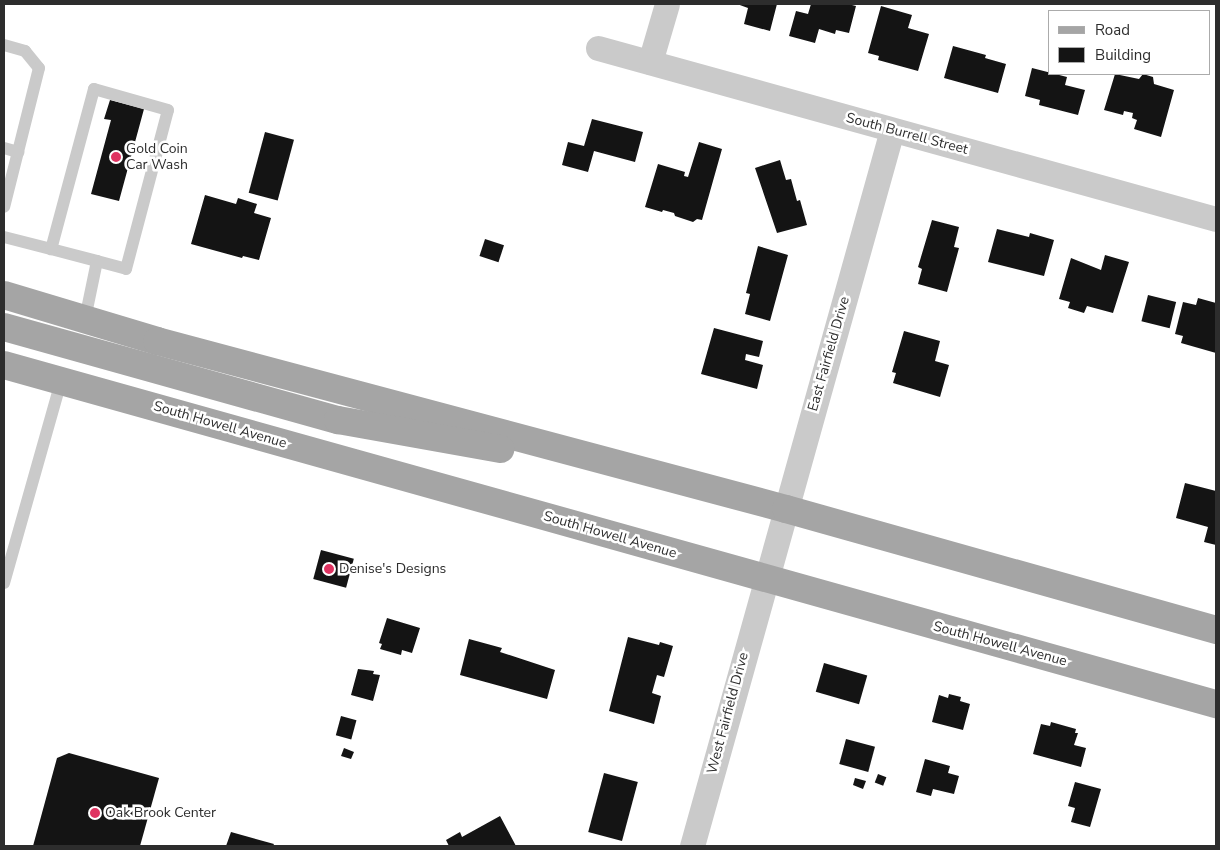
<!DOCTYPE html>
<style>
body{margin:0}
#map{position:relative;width:1220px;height:850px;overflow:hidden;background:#fff;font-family:"Nunito Sans",sans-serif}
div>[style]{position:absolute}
.building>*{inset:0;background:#141414;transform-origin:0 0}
.service>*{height:12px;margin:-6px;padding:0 6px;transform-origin:6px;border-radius:6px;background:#cacaca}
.minor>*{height:25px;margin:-12.5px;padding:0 12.5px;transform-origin:12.5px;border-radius:12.5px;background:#cacaca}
.primary>*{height:28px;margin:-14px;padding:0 14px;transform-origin:14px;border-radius:14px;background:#a5a5a5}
.dots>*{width:14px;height:14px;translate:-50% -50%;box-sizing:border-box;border:2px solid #fff;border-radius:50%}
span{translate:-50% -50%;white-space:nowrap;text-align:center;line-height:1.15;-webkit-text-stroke:5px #fff;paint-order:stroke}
.street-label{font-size:14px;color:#2d2d2d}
.poi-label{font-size:14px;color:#2d2d2d}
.left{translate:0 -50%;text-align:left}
.frame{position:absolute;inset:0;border:5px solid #2d2d2d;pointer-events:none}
.legend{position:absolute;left:1048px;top:10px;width:162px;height:65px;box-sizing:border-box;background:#fff;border:1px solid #ababab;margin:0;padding:6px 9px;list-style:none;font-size:15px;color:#2d2d2d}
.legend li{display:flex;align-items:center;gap:10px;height:25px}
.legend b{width:25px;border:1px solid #ababab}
</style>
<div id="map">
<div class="building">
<i style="clip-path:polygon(737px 4px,777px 4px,770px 31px,744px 24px,748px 8px)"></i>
<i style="clip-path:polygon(811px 4px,848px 4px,856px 6px,849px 33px,836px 30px,835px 34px,819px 29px,815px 43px,789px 36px,796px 11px,808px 14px)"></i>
<i style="clip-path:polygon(881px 6px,912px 15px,908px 28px,929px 34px,918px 71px,878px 60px,879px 56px,868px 53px)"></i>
<i style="clip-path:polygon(953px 46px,986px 55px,985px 58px,1006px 64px,998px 93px,944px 78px)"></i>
<i style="clip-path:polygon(1032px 68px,1067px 77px,1065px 85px,1085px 90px,1078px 115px,1039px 105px,1040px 100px,1025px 96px)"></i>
<i style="clip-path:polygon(1115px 74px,1139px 79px,1143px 74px,1153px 77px,1154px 84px,1174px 90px,1161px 137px,1134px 129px,1137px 120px,1132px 118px,1133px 113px,1124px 111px,1123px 115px,1104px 110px)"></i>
<i style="clip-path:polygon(110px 100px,144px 109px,119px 201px,91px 194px,111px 120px,104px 119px)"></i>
<i style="clip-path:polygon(592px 119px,643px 132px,635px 162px,594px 151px,588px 172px,562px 165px,568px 142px,584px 146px)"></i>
<i style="left:265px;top:132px;width:30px;height:63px;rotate:15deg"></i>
<i style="clip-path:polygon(699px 142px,722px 149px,702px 220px,697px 219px,693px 222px,675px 216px,674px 213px,663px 210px,662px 212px,645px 207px,658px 164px,685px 172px,684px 176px,688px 177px)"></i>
<i style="clip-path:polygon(780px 160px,786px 180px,791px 179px,797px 201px,800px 200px,807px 225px,777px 233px,755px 168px)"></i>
<i style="clip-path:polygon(205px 195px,236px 204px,238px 198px,257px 204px,254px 213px,271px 218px,259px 260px,243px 256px,242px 258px,191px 244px)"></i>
<i style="clip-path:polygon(932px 220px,959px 227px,954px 247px,959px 248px,947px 292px,918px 284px,922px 269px,918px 267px)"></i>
<i style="clip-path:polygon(997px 229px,1029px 237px,1030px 233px,1054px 240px,1044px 276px,988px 262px)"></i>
<i style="left:485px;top:239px;width:20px;height:18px;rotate:18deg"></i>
<i style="clip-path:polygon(758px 246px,788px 255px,770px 321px,745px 314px,750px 294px,746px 293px)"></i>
<i style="clip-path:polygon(1105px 255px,1129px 262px,1113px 313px,1087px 306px,1084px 313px,1068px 308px,1070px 302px,1059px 299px,1071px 258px,1101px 270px)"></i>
<i style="left:1148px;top:295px;width:29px;height:27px;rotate:14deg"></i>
<i style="clip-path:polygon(1198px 298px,1216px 303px,1216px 353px,1181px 343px,1183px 336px,1175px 334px,1183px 302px,1196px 305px)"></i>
<i style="clip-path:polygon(714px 328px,763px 341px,759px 357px,746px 354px,745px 360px,763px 365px,757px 389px,701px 374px)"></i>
<i style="clip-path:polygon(904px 331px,940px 341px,935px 361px,949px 365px,940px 397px,893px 383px,896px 373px,892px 372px)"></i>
<i style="clip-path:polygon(1185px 483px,1216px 491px,1216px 545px,1204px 542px,1208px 527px,1176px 518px)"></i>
<i style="left:321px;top:550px;width:34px;height:30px;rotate:15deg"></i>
<i style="clip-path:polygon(387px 618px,420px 628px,412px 653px,402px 650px,401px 655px,380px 649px,382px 644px,379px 643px)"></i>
<i style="clip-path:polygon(628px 637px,659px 645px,660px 642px,673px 646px,664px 677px,657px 675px,652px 693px,661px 696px,654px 724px,609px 711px)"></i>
<i style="clip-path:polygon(469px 639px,502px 648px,500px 652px,555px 670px,547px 699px,460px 675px)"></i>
<i style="left:824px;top:663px;width:45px;height:30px;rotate:16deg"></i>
<i style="clip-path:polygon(358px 669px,374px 671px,373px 674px,380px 675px,373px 701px,351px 695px)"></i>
<i style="clip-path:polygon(949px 694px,961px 697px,960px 701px,970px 704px,963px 730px,932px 722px,939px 695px,948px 698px)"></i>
<i style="left:341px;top:716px;width:16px;height:20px;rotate:15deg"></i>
<i style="clip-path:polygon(1051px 722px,1076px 729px,1075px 733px,1078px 733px,1074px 745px,1086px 748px,1081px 767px,1033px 754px,1041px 724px,1050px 726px)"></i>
<i style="left:846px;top:739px;width:30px;height:26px;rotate:15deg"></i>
<i style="clip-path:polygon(344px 748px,354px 752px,351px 759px,341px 756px)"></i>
<i style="clip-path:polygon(69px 753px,159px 778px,140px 846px,33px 846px,57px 758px)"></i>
<i style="clip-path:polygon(925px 759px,950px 766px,948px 773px,959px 776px,954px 794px,933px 789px,931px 796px,916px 792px)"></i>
<i style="left:604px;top:773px;width:35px;height:61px;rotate:15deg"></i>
<i style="left:878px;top:774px;width:9px;height:9px;rotate:21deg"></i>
<i style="clip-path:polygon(855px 778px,866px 781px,863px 789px,853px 785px)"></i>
<i style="clip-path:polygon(1075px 782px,1101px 789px,1090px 827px,1071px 822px,1075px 808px,1068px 806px)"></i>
<i style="clip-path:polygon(500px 816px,516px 846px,449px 846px,446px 840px,460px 832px,462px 837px)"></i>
<i style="clip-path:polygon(231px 832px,274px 844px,273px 846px,226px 846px)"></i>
</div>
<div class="service">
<i style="left:4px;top:45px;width:22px;rotate:16deg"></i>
<i style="left:25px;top:51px;width:22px;rotate:51deg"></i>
<i style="left:39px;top:68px;width:143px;rotate:104.1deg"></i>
<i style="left:4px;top:148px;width:15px;rotate:16deg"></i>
<i style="left:4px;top:237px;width:49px;rotate:14.3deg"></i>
<i style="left:51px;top:249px;width:48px;rotate:14.6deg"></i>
<i style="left:97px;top:261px;width:30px;rotate:15deg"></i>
<i style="left:126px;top:269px;width:164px;rotate:-75.2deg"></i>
<i style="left:168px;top:110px;width:77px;rotate:-164.2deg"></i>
<i style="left:94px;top:89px;width:166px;rotate:105deg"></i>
<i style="left:85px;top:319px;width:59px;rotate:-78.3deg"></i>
<i style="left:4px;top:583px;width:210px;rotate:-74.2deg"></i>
</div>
<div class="minor">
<i style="left:598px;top:48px;width:641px;rotate:15.47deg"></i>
<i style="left:650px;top:62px;width:60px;rotate:-73.7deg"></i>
<i style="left:692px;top:846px;width:743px;rotate:-74.39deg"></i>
</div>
<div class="primary">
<i style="left:4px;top:295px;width:160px;rotate:16.7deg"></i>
<i style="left:157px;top:341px;width:651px;rotate:14.95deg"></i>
<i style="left:786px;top:509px;width:447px;rotate:15.7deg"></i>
<i style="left:4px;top:327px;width:347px;rotate:15.6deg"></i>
<i style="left:338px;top:420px;width:165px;rotate:10.1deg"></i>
<i style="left:4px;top:365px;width:1259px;rotate:15.63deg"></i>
</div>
<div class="dots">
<i style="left:116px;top:157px;background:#df3361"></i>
<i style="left:329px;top:569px;background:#df3361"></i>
<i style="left:95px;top:813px;background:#df3361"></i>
</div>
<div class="street-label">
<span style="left:907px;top:134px;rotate:15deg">South Burrell Street</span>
<span style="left:829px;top:354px;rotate:-74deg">East Fairfield Drive</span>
<span style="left:220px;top:425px;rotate:16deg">South Howell Avenue</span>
<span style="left:610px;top:535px;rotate:16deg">South Howell Avenue</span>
<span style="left:1000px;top:644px;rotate:15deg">South Howell Avenue</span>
<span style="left:728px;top:713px;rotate:-75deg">West Fairfield Drive</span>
</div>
<div class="poi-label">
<span class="left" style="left:126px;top:157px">Gold Coin<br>Car Wash</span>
<span class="left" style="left:339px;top:569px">Denise's Designs</span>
<span class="left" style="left:105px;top:813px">Oak Brook Center</span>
</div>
<div class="frame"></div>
<ul class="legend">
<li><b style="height:6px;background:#a5a5a5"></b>Road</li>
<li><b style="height:14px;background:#141414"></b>Building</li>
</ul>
</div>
